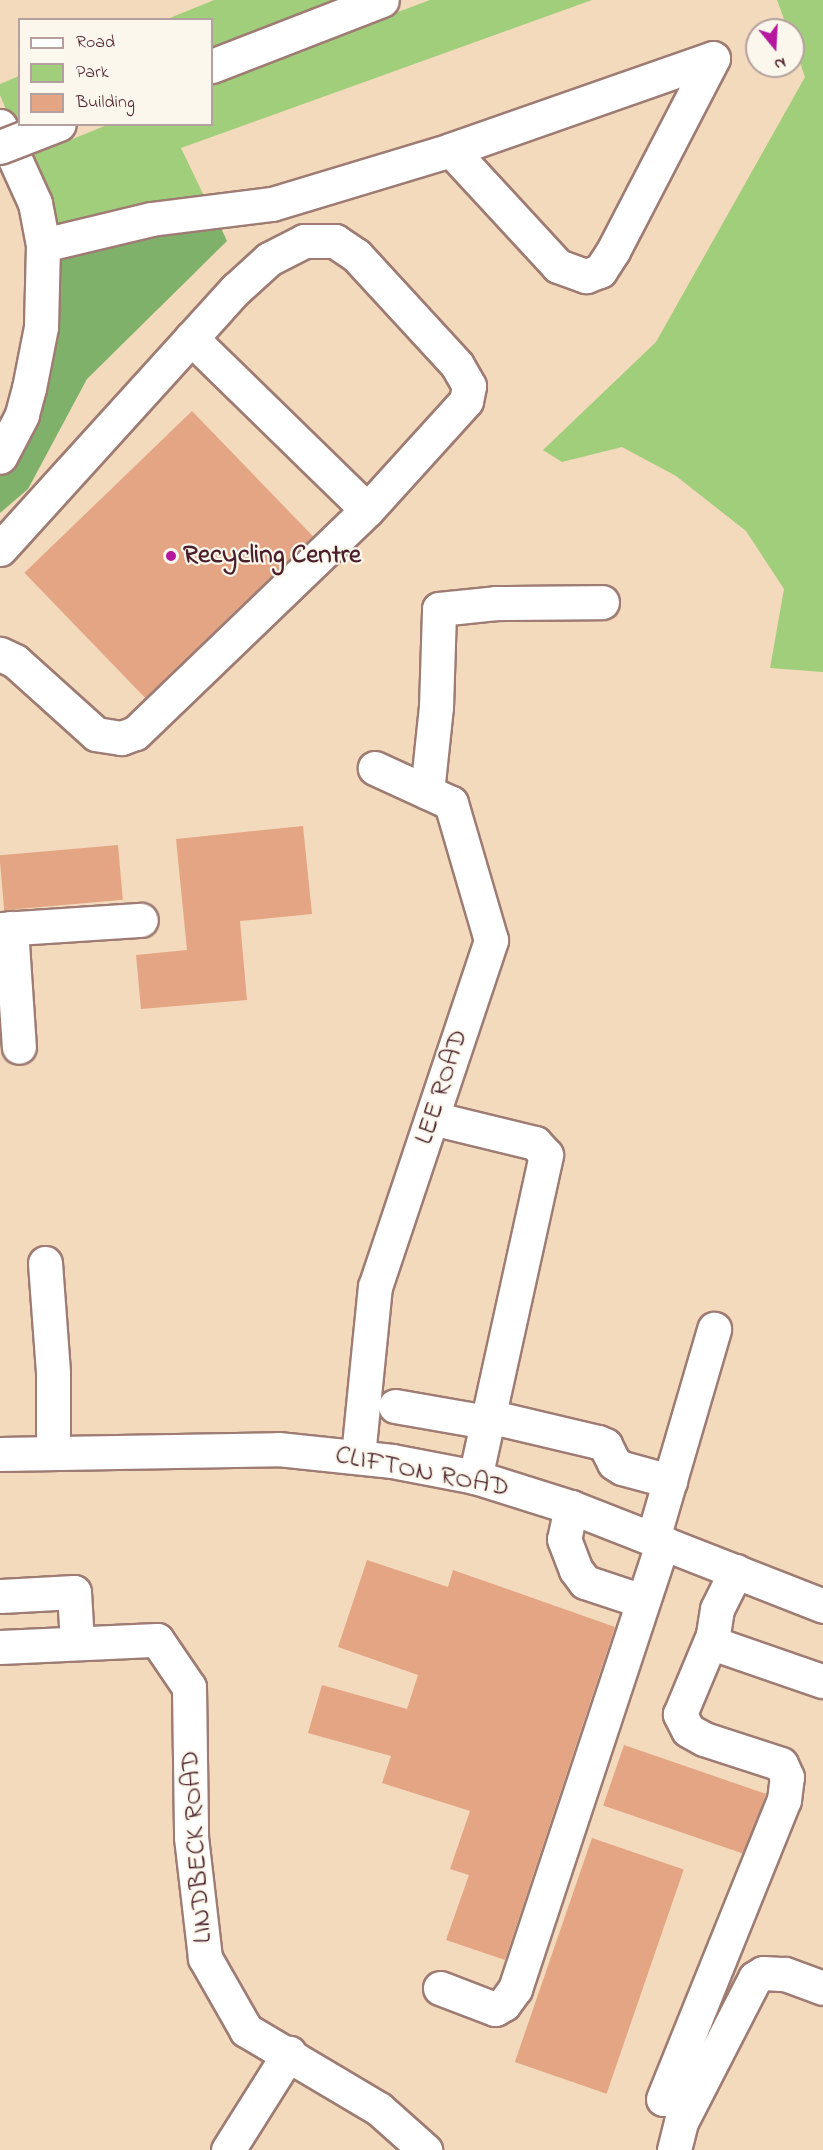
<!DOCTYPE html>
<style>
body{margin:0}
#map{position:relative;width:823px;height:2150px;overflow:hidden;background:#f3dabc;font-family:"Indie Flower",sans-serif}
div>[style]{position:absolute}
.green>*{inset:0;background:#a1ce7b}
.forest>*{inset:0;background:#80b16b}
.building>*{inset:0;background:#e3a584;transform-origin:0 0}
.roads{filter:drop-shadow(2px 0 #9e7c74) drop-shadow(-2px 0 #9e7c74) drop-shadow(0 2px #9e7c74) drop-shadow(0 -2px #9e7c74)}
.minor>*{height:33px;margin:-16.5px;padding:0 16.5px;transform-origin:16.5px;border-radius:16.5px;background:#fff}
.bridges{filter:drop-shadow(2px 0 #9e7c74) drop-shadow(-2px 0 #9e7c74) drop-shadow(0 2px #9e7c74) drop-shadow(0 -2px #9e7c74)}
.minor-bridge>*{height:33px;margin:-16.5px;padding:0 16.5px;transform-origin:16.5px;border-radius:16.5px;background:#fff}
.dots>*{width:16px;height:16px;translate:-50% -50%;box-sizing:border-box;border:3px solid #fbf7ec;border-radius:50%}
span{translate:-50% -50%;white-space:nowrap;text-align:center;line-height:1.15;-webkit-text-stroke:4.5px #fbf7ec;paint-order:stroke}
.poi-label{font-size:27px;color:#4a1f2b;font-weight:700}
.left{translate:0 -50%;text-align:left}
.street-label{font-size:27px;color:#4a1f2b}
.legend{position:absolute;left:18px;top:18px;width:195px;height:108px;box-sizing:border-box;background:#fbf7ec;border:2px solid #b4a19f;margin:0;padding:8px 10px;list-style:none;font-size:18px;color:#4a1f2b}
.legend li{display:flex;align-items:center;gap:12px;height:30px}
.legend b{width:30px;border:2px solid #b4a19f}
.north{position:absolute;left:745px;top:18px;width:60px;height:60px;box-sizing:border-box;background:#fbf7ec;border:2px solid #b4a19f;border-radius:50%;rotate:162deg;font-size:16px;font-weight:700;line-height:24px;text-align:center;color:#4a1f2b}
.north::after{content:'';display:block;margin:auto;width:21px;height:27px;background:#b5179e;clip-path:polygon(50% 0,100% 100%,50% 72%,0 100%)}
</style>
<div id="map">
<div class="green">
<i style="clip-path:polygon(214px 0,345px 0,212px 51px,212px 20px,165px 20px)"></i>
<i style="clip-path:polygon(430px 0,592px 0,181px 148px,204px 196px,51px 238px,26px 158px,107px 125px,212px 124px,212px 82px)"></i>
<i style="clip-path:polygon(777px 0,823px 0,823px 672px,770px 668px,784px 589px,746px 531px,676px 476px,622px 447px,562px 462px,543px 450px,656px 342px,805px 77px,793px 43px,793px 30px,788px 30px)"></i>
<i style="clip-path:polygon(19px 76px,19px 122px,12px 124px,0 95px,0 84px)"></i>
</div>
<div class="forest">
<i style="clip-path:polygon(213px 211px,227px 241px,87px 379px,28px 489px,0 513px,0 468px,52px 243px)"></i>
</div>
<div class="building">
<i style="left:192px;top:411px;width:174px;height:233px;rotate:46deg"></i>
<i style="clip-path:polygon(303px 826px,312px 914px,240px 921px,247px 1000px,141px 1009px,136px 955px,187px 950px,176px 839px)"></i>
<i style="left:118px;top:845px;width:55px;height:119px;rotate:85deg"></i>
<i style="clip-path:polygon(367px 1560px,448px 1587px,453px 1570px,615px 1627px,505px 1960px,446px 1940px,469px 1875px,450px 1869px,470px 1811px,382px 1783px,391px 1756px,308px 1733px,322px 1685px,407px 1709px,418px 1675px,338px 1647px)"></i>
<i style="left:624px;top:1745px;width:150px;height:64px;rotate:19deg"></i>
<i style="left:592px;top:1838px;width:97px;height:237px;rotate:19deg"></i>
</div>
<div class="roads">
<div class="minor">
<i style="left:212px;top:66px;width:182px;rotate:-21.2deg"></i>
<i style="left:0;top:126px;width:85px;rotate:65.6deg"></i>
<i style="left:35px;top:203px;width:43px;rotate:79.2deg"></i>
<i style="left:43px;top:245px;width:82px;rotate:91.4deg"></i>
<i style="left:41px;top:327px;width:62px;rotate:101.1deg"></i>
<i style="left:29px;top:388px;width:28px;rotate:105deg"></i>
<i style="left:22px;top:415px;width:47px;rotate:117.6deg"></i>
<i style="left:43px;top:245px;width:111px;rotate:-13.5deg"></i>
<i style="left:151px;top:219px;width:122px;rotate:-7.1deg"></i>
<i style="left:272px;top:204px;width:187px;rotate:-16.8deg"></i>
<i style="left:451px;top:150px;width:158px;rotate:47.3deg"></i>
<i style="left:558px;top:266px;width:30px;rotate:20deg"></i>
<i style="left:586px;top:276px;width:15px;rotate:-20deg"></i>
<i style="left:600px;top:271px;width:24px;rotate:-57deg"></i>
<i style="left:613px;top:251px;width:217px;rotate:-62.6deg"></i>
<i style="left:713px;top:58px;width:278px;rotate:160.7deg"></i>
<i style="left:191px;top:338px;width:246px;rotate:44.3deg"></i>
<i style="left:0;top:549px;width:351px;rotate:-47.8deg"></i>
<i style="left:236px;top:289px;width:45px;rotate:-42.3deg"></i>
<i style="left:269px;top:259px;width:39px;rotate:-27deg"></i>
<i style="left:304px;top:241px;width:31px"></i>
<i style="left:335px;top:241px;width:25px;rotate:34deg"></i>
<i style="left:356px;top:255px;width:149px;rotate:47.4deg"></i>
<i style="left:457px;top:365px;width:24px;rotate:60deg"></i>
<i style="left:469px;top:386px;width:15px;rotate:101deg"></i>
<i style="left:466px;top:401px;width:147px;rotate:132.2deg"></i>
<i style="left:367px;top:510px;width:322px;rotate:136.1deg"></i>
<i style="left:135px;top:733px;width:15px;rotate:160deg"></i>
<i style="left:121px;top:738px;width:25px;rotate:-171deg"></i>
<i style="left:96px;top:734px;width:109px;rotate:-138deg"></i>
<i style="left:15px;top:661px;width:17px;rotate:-155deg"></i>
<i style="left:427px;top:792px;width:85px;rotate:-84deg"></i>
<i style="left:436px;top:707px;width:98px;rotate:-88.2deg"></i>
<i style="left:439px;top:609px;width:57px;rotate:-6deg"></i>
<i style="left:496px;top:603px;width:106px;rotate:-0.5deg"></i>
<i style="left:11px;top:928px;width:119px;rotate:86.2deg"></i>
<i style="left:0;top:929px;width:141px;rotate:-3.7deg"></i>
<i style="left:432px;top:1118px;width:106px;rotate:13.6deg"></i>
<i style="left:535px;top:1143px;width:16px;rotate:47deg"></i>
<i style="left:546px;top:1155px;width:330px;rotate:102.4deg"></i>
<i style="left:45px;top:1263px;width:110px;rotate:85.8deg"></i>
<i style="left:53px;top:1373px;width:78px;rotate:90deg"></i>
<i style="left:395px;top:1406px;width:93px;rotate:9.9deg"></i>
<i style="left:488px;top:1416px;width:113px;rotate:13.3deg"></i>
<i style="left:598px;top:1442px;width:8px;rotate:23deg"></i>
<i style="left:605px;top:1445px;width:20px;rotate:63deg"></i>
<i style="left:614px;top:1463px;width:9px;rotate:32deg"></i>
<i style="left:622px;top:1468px;width:50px;rotate:15.2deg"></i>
<i style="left:0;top:1454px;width:278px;rotate:-1deg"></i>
<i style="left:278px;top:1449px;width:115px;rotate:6deg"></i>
<i style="left:392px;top:1461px;width:85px;rotate:10.9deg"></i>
<i style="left:475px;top:1477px;width:101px;rotate:17.4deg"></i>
<i style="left:571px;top:1507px;width:271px;rotate:21.4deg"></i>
<i style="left:358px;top:1456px;width:170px;rotate:-84.3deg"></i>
<i style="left:375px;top:1287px;width:366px;rotate:-71.5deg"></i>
<i style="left:491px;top:940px;width:143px;rotate:-106.3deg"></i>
<i style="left:451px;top:803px;width:84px;rotate:-155.3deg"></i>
<i style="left:571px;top:1507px;width:33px;rotate:102deg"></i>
<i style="left:564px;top:1539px;width:33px;rotate:69deg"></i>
<i style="left:576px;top:1570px;width:15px;rotate:53deg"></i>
<i style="left:585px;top:1582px;width:60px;rotate:18.4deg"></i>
<i style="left:653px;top:1538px;width:218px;rotate:-73.7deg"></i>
<i style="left:736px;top:1571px;width:42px;rotate:116.6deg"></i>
<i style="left:717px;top:1609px;width:26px;rotate:99deg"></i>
<i style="left:713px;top:1635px;width:11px;rotate:63deg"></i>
<i style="left:718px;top:1645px;width:110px;rotate:19.1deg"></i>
<i style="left:1px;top:1596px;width:73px;rotate:-3.1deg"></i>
<i style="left:74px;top:1592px;width:51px;rotate:86.6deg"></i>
<i style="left:0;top:1647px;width:157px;rotate:-2.6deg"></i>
<i style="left:157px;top:1640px;width:57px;rotate:55.8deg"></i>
<i style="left:189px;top:1687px;width:150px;rotate:89.2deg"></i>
<i style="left:191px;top:1837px;width:122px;rotate:83.4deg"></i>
<i style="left:205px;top:1958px;width:83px;rotate:60.3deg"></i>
<i style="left:246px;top:2030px;width:155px;rotate:30.7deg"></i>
<i style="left:379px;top:2109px;width:62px;rotate:41.7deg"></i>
<i style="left:440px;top:1988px;width:59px;rotate:20.9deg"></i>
<i style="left:495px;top:2009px;width:10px;rotate:-29deg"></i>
<i style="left:504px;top:2004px;width:19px;rotate:-54deg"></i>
<i style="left:515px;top:1989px;width:471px;rotate:-71.7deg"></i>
<i style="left:663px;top:2099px;width:323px;rotate:-68deg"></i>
<i style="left:784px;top:1800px;width:23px;rotate:-83deg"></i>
<i style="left:787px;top:1777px;width:14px;rotate:-115deg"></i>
<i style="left:781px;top:1764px;width:81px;rotate:-162deg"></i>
<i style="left:704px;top:1739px;width:18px;rotate:-151deg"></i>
<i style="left:688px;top:1730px;width:18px;rotate:-117deg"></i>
<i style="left:680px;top:1714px;width:86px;rotate:-67.3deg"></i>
<i style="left:228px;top:2150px;width:115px;rotate:-57.8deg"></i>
<i style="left:674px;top:2150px;width:29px;rotate:-76deg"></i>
<i style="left:681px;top:2122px;width:162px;rotate:-62.8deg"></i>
<i style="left:755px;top:1978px;width:9px;rotate:-32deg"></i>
<i style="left:763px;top:1973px;width:22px;rotate:3deg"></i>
<i style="left:785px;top:1974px;width:40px;rotate:20.2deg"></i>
</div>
</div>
<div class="bridges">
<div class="minor-bridge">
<i style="left:0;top:147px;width:63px;rotate:-21.3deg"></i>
</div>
</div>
<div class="dots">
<i style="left:171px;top:556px;background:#b5179e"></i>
</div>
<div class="poi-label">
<span class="left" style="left:183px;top:556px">Recycling Centre</span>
</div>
<div class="street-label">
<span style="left:442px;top:1087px;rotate:-72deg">LEE ROAD</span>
<span style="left:422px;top:1472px;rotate:11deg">CLIFTON ROAD</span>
<span style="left:197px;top:1847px;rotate:-94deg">LINDBECK ROAD</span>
</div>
<ul class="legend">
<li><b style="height:8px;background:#fff"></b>Road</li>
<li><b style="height:16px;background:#a1ce7b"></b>Park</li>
<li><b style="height:16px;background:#e3a584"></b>Building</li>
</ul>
<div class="north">N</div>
</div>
